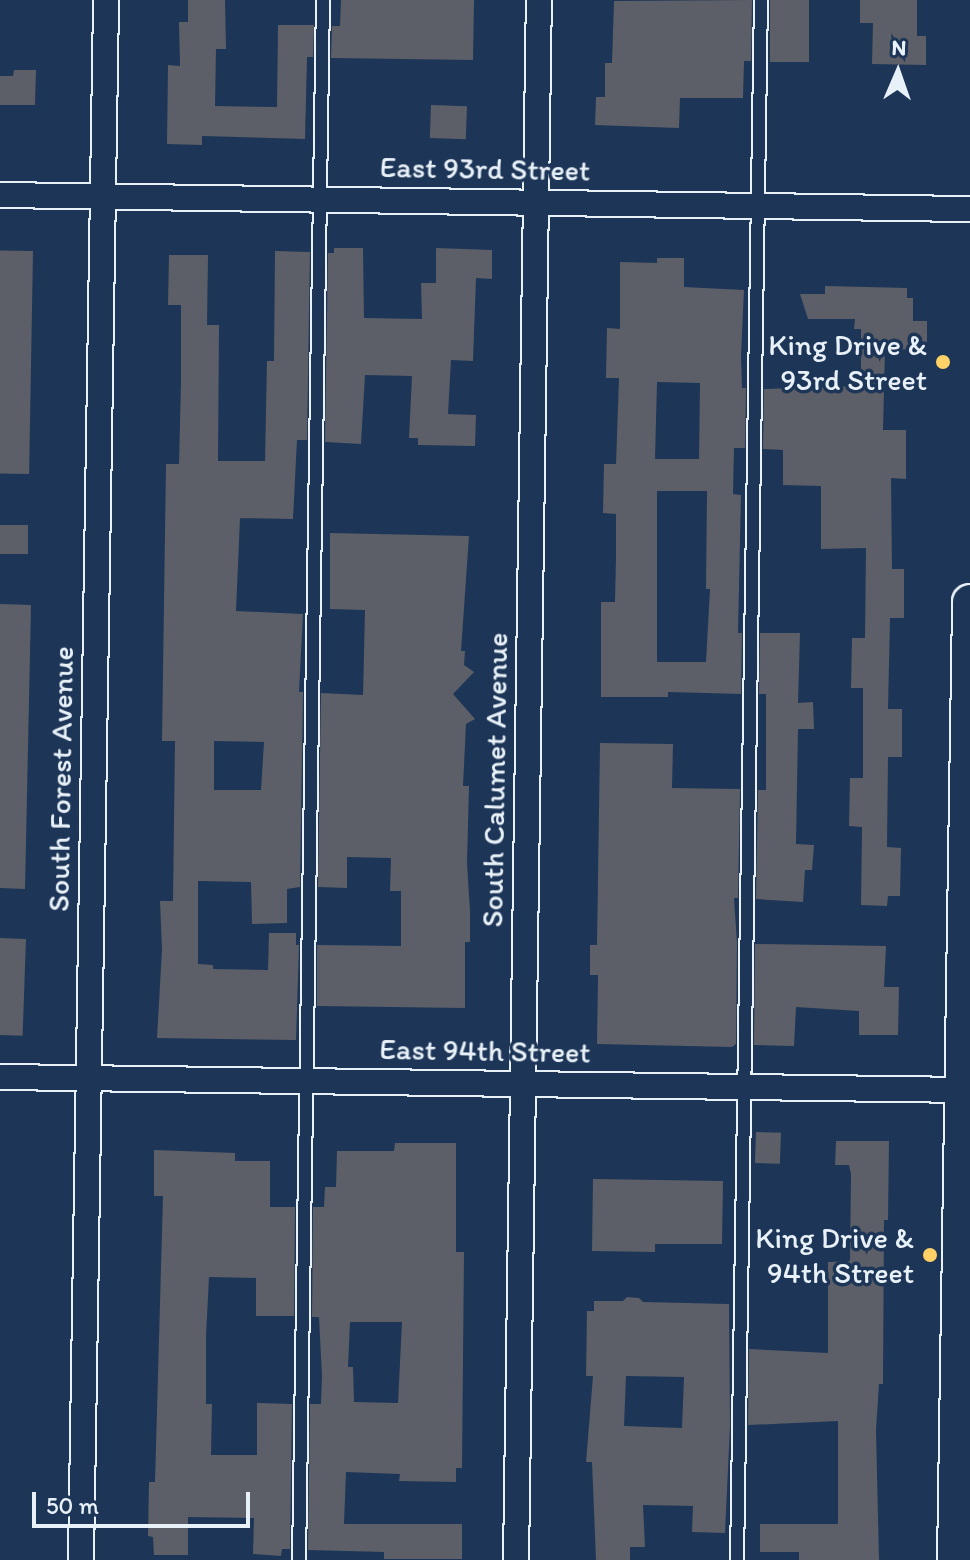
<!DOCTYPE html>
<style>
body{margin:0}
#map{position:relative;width:970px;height:1560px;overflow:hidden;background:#1d3557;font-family:Itim,sans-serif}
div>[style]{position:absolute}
.building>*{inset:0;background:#5c5f67;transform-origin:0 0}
.roads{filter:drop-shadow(2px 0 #e8f1f8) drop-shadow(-2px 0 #e8f1f8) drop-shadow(0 2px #e8f1f8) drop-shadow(0 -2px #e8f1f8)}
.lane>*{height:12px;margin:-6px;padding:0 6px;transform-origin:6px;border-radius:6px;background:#1d3557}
.street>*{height:24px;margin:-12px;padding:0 12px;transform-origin:12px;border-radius:12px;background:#1d3557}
.secondary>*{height:34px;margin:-17px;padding:0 17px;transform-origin:17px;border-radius:17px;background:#1d3557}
.dots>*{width:22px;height:22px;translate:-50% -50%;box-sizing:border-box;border:4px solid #1d3557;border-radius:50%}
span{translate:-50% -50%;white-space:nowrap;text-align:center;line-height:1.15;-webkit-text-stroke:7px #1d3557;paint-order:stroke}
.street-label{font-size:30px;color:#e8f1f8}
.poi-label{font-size:30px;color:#e8f1f8}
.right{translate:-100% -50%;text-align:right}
.north{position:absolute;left:858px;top:32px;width:80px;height:80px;-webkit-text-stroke:6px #1d3557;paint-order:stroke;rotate:2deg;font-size:22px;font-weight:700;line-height:32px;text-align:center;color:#e8f1f8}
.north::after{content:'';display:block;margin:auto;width:28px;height:36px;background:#e8f1f8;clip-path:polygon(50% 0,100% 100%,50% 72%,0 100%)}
.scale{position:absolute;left:32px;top:1492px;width:218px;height:36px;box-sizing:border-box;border:4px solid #e8f1f8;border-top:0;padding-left:10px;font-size:24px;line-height:28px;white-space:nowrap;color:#e8f1f8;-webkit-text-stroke:6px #1d3557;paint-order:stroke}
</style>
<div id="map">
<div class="building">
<i style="clip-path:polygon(188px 0,225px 0,226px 49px,216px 49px,215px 106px,277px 107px,278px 25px,314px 25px,313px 57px,307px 57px,305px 139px,202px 136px,202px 145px,167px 144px,168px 65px,180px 66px,179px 22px,188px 22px)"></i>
<i style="clip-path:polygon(341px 0,474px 0,473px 60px,331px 58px,332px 26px,340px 26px)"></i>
<i style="clip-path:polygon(752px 0,751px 61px,744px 61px,743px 98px,680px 98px,679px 128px,595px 125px,596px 97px,605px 97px,605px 63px,612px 63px,614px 1px)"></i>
<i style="left:770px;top:0;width:39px;height:62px"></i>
<i style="clip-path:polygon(860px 0,917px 0,917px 36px,926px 36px,926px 65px,872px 64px,873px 23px,860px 23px)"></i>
<i style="clip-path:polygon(14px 70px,36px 70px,35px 105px,0 105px,0 76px,13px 76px)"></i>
<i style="left:431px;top:105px;width:36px;height:33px;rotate:2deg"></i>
<i style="clip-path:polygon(334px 248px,363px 248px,364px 318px,422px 319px,421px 283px,436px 283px,436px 248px,492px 250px,492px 279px,476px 278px,473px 361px,451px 360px,448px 414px,476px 415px,475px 446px,418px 445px,418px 438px,409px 438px,412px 376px,365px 375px,361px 444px,325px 442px,328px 253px,334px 253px)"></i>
<i style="left:33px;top:251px;width:223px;height:33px;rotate:91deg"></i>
<i style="clip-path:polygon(evenodd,275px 251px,310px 252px,307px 440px,297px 440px,293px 519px,240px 518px,236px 611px,303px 614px,299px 692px,303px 692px,300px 887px,287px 889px,287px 923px,252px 924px,251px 882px,198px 881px,198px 964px,213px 965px,213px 969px,268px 970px,269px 933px,296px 933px,296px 945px,299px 945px,296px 1040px,157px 1038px,162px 950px,160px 901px,173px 901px,175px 741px,162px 741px,166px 464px,179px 464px,181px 381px,181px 305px,168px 305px,169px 255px,208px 255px,207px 325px,219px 325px,218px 461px,265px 461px,267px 361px,274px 361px,275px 251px,214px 741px,264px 742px,261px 790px,214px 790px,214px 741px)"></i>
<i style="clip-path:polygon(evenodd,657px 258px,684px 258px,684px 287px,744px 290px,741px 356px,742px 388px,746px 388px,745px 448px,734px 448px,733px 494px,741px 495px,738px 633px,742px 633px,741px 694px,668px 692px,668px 697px,601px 697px,601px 602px,615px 602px,616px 557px,616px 514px,603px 513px,604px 464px,616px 464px,619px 378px,606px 378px,607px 328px,620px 329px,620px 262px,657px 263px,657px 258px,657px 382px,700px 383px,699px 459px,655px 459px,657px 382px,657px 258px,657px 491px,707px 491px,706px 589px,710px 589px,706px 662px,657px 662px,657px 491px)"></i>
<i style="clip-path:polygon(825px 286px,907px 288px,907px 298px,913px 298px,913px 321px,927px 321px,927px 350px,885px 349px,883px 430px,906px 430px,906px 479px,891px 478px,892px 569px,904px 569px,904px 618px,890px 618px,888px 709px,902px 709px,902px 757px,888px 757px,887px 847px,901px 848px,900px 896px,888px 896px,887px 906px,861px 905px,862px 827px,849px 826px,850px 778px,863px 778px,863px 688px,851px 688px,852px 638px,865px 638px,866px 548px,821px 549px,821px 486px,783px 485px,783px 450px,763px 449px,764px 389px,861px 386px,861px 329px,854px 329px,855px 319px,808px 319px,800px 294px,825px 294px)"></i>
<i style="left:0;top:525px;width:28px;height:29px"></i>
<i style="clip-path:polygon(330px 533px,469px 536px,461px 651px,465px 651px,464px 665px,474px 672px,453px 694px,475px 719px,466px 724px,463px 786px,469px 786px,467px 863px,470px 911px,470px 942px,465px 942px,465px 1008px,317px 1006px,317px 945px,401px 946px,401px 891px,390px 891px,391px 858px,347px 857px,347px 888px,318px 887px,321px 693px,363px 695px,365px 610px,330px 609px)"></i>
<i style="clip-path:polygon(0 604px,31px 605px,25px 889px,0 888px)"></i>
<i style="clip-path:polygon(760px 633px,800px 633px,798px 703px,813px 702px,814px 729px,798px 729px,796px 844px,814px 845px,812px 870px,805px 870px,803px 902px,756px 899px,758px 790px,766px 790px,766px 694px,759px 694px)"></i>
<i style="clip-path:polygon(600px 743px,673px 744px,672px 788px,740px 789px,738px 898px,734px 898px,737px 943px,736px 1044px,732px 1047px,597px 1044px,598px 975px,590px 975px,590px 945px,597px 945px)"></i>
<i style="left:0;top:938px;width:26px;height:97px;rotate:2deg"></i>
<i style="clip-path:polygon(755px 944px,886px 946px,884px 987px,899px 987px,898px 1035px,859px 1035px,859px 1011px,796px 1007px,794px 1046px,754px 1045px)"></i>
<i style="left:756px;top:1132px;width:25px;height:31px;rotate:2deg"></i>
<i style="clip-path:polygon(836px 1141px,889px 1141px,888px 1220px,884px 1220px,883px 1384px,879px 1384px,876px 1430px,879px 1560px,799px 1560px,799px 1552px,760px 1552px,760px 1524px,838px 1524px,838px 1421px,748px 1425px,749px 1349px,828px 1353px,828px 1262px,850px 1261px,851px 1174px,849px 1165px,835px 1165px)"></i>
<i style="clip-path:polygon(evenodd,395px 1143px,456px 1143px,456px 1252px,464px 1252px,462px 1468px,456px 1468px,456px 1482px,399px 1481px,400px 1474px,346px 1472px,344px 1524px,462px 1524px,462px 1559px,384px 1559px,384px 1552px,308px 1550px,310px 1404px,321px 1404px,322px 1376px,319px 1317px,312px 1317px,313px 1207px,324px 1207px,325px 1187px,336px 1187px,337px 1151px,394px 1151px,395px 1143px,350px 1322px,402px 1322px,398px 1403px,354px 1402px,353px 1367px,348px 1367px,350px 1322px)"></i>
<i style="clip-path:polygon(154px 1150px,235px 1153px,235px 1161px,270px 1161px,270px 1207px,295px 1207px,294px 1316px,256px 1316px,256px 1278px,209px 1277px,206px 1336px,206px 1404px,212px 1404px,211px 1455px,257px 1455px,257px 1403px,292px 1404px,290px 1549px,282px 1549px,281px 1556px,253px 1554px,254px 1518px,188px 1517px,188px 1555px,154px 1555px,153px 1537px,148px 1536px,149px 1482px,155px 1482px,163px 1196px,154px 1196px)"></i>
<i style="clip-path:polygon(593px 1179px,723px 1181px,722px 1244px,655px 1244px,655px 1252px,592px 1251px)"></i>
<i style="clip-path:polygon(evenodd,627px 1297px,639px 1298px,643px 1302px,729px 1304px,730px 1426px,725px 1533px,692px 1532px,693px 1506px,643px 1505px,645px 1547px,630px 1547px,630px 1560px,596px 1560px,592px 1462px,586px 1462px,593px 1376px,586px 1376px,587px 1311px,594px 1311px,594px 1301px,623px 1301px,627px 1297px,626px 1376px,684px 1377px,682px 1428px,624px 1426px,626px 1376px)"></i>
</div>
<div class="roads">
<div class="lane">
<i style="left:299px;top:1560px;width:1560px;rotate:-89.12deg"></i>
<i style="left:737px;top:1560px;width:1560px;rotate:-89.12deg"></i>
</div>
<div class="street">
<i style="left:0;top:195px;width:970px;rotate:0.83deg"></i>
<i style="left:0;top:1077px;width:970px;rotate:0.77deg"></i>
<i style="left:81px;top:1560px;width:1560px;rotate:-89.08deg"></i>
<i style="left:516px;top:1560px;width:1560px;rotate:-89.16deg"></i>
</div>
<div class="secondary">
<i style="left:955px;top:1560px;width:958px;rotate:-89.1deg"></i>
</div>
</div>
<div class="dots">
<i style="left:943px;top:362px;background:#ffd166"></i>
<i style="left:930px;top:1255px;background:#ffd166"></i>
</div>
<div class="street-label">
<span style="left:485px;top:169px;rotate:1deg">East 93rd Street</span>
<span style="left:61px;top:779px;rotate:-89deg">South Forest Avenue</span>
<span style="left:495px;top:780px;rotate:-89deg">South Calumet Avenue</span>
<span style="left:485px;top:1051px;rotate:1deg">East 94th Street</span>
</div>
<div class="poi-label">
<span class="right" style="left:927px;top:362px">King Drive &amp;<br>93rd Street</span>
<span class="right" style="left:914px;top:1255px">King Drive &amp;<br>94th Street</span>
</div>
<div class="north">N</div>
<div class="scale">50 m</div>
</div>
